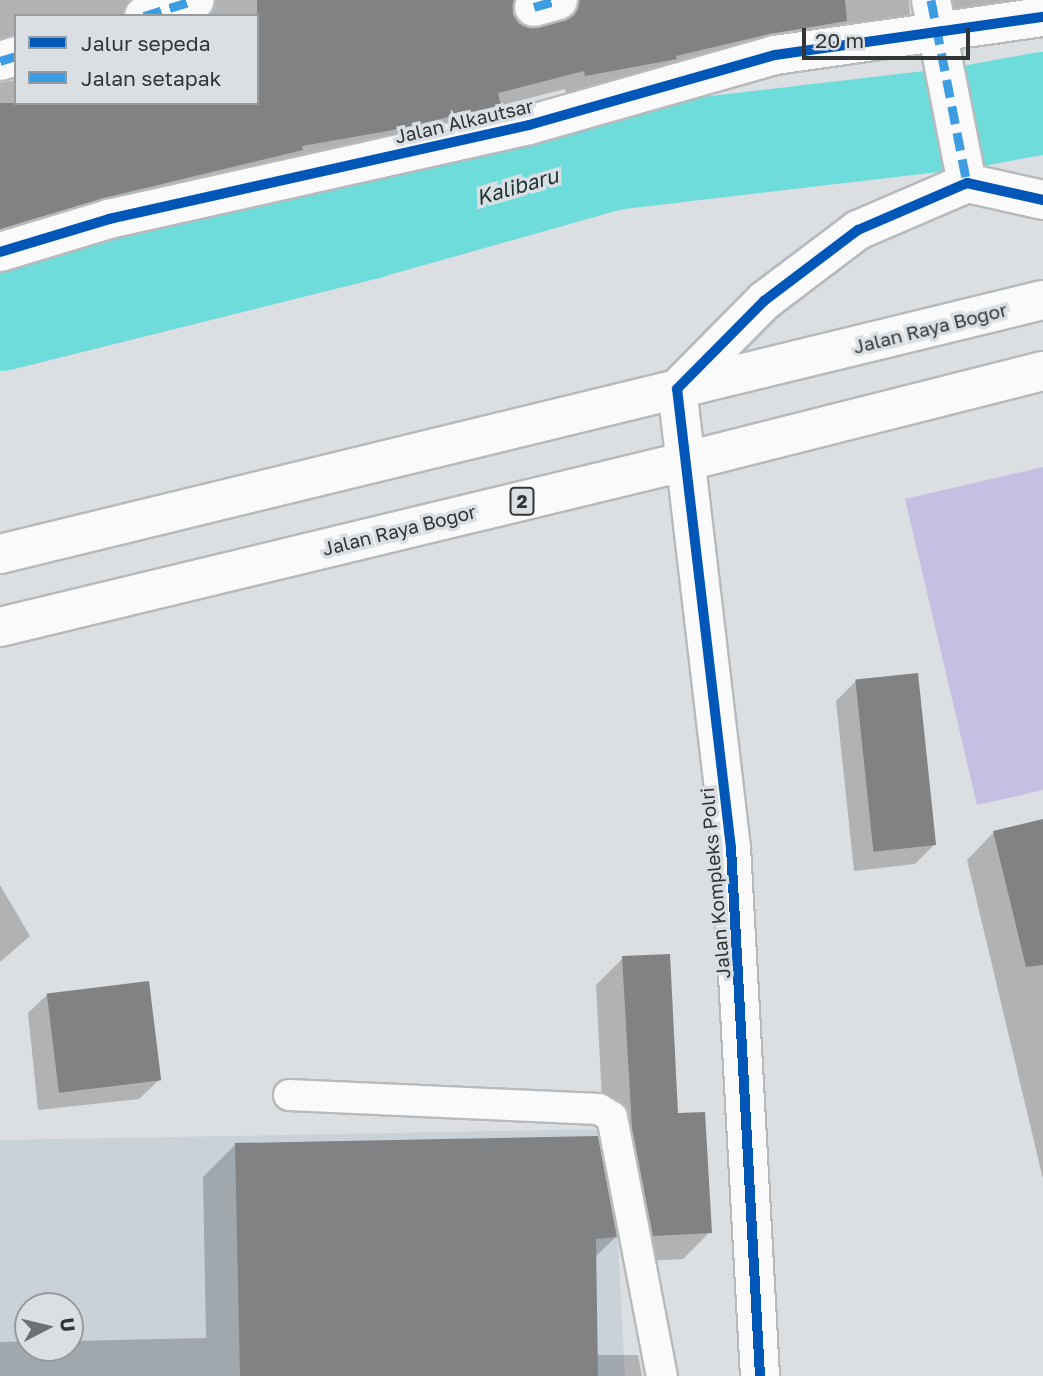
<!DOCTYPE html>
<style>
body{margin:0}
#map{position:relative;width:1043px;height:1376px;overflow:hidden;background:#dcdfe2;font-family:"Golos Text",sans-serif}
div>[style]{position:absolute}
.built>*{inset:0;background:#cad2d9}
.green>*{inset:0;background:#c5bfe3}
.shadow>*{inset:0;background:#0003}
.river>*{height:102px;margin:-51px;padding:0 51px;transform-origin:51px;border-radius:51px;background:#6ddcda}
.building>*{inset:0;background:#808284;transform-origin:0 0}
.roads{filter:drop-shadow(2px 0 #b7babc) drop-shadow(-2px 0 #b7babc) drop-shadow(0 2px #b7babc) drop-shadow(0 -2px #b7babc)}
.lane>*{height:30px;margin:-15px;padding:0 15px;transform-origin:15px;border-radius:15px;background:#fafafb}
.street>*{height:38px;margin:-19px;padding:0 19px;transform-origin:19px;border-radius:19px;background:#fafafb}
.highway>*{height:38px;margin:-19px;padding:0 19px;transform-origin:19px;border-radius:19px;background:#fafafb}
.quiet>*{height:9px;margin-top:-4.5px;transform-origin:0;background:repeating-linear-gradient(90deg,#3e9de2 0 18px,transparent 0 27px)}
.cycleway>*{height:10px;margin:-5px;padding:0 5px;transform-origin:5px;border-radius:5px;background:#0057b8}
span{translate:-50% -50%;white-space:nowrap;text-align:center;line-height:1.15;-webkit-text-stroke:7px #dadfe4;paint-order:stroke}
.shield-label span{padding:2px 5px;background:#dadfe4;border:2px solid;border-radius:5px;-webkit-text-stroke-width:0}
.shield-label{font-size:18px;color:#323536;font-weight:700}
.street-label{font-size:19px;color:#323536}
.water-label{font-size:21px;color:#1b3433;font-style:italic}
.legend{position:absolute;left:14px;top:14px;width:245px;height:91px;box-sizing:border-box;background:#dadfe4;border:2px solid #979b9e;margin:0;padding:9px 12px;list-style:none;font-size:21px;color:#323536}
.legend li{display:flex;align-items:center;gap:14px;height:35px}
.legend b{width:35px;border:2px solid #979b9e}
.north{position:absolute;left:14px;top:1292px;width:70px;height:70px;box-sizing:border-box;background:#dadfe4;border:2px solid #979b9e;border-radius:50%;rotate:83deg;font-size:19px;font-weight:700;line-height:28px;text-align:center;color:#323536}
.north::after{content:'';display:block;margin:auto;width:24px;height:32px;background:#6e7072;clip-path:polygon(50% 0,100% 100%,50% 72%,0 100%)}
.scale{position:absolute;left:802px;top:28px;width:168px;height:32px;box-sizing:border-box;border:4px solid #323536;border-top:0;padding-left:9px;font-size:21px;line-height:24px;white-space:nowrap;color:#323536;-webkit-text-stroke:5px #dadfe4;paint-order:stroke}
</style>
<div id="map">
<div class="built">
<i style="clip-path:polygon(evenodd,612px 1129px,625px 1376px,0 1376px,0 1140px,612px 1129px,28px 1306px,70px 1306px,70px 1348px,28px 1348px,28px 1306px)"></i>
</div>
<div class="green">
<i style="clip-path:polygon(1043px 467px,1043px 790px,977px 805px,905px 499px)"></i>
</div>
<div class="shadow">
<i style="clip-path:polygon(0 0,161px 0,121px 16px,16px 16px,16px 64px,0 53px)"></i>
<i style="clip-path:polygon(187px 0,524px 0,511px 5px,511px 13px,518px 25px,528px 30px,540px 30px,561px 22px,561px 12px,550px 0,909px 0,910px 13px,891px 32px,566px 94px,565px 89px,498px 106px,480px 124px,0 241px,0 83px,16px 80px,16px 103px,257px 103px,257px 16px,198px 16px)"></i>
<i style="clip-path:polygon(923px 0,1043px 0,936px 25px)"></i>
<i style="clip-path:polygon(856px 681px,935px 844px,915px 864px,854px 871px,836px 701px)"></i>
<i style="clip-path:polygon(1043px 820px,1043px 1179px,967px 860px,994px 832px)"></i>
<i style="clip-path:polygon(0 885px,30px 936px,0 962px)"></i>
<i style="clip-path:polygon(623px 958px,677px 1114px,710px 1232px,683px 1259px,626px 1262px,605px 1156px,596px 985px)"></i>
<i style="clip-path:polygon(48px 994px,159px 1080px,139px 1099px,38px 1110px,28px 1013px)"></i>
<i style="clip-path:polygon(236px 1144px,616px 1237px,594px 1258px,596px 1355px,638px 1355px,642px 1376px,0 1376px,0 1342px,28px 1341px,28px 1348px,70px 1348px,70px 1341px,206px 1338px,203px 1177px)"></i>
</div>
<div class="river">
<i style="left:0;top:320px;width:379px;rotate:-14deg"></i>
<i style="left:368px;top:228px;width:254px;rotate:-15.8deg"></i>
<i style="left:612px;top:159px;width:357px;rotate:-6.7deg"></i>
<i style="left:967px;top:117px;width:77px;rotate:-10.4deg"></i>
</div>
<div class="building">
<i style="clip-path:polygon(257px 0,514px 0,513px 14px,519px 23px,529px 28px,565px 21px,574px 15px,579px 0,845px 0,847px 21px,769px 34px,676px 56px,677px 59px,585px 76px,584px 71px,498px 93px,501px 105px,388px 131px,302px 146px,303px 150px,104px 198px,0 229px,0 103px,257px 103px)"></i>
<i style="left:918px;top:673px;width:173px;height:63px;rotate:84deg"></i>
<i style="clip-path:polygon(1043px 819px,1043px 965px,1026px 967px,993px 831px)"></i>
<i style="clip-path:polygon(670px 954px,678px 1113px,705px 1112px,712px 1233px,653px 1236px,632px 1128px,622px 956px)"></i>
<i style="left:149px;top:981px;width:100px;height:103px;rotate:83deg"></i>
<i style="clip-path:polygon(598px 1136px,617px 1237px,596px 1239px,598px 1376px,240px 1376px,235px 1143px)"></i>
</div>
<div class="roads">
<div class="lane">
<i style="left:289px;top:1095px;width:310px;rotate:2.6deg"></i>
<i style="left:599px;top:1109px;width:15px;rotate:32deg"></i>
<i style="left:612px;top:1117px;width:264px;rotate:79.1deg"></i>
</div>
<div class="street">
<i style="left:931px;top:0;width:187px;rotate:78.9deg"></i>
<i style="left:534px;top:7px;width:25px;rotate:-16deg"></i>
<i style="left:144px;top:16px;width:53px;rotate:-17.4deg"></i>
<i style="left:0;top:61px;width:17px;rotate:-17deg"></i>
<i style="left:0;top:252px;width:114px;rotate:-16.8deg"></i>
<i style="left:109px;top:219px;width:430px;rotate:-12.6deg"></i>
<i style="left:529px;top:125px;width:256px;rotate:-15.9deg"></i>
<i style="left:775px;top:55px;width:271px;rotate:-8.1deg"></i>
<i style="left:760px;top:1376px;width:529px;rotate:-93.14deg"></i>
<i style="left:731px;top:848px;width:462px;rotate:-96.7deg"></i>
<i style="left:677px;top:389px;width:124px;rotate:-45.3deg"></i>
<i style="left:764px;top:301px;width:118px;rotate:-37.1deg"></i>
<i style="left:858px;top:230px;width:119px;rotate:-23.3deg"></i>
<i style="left:967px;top:183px;width:78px;rotate:12.6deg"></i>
</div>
<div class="highway">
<i style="left:0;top:554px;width:1073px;rotate:-13.69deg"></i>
<i style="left:0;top:627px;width:707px;rotate:-13.58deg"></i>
<i style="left:687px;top:461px;width:367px;rotate:-14.2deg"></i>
</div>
</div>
<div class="quiet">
<i style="left:931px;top:0;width:187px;rotate:78.9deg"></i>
<i style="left:534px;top:7px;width:25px;rotate:-16deg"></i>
<i style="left:144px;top:16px;width:53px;rotate:-17.4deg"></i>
<i style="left:0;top:61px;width:17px;rotate:-17deg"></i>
</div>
<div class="cycleway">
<i style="left:0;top:252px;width:114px;rotate:-16.8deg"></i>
<i style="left:109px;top:219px;width:430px;rotate:-12.6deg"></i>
<i style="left:529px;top:125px;width:256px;rotate:-15.9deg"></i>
<i style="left:775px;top:55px;width:271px;rotate:-8.1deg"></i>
<i style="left:760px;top:1376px;width:529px;rotate:-93.14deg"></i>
<i style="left:731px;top:848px;width:462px;rotate:-96.7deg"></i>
<i style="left:677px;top:389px;width:124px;rotate:-45.3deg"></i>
<i style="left:764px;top:301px;width:118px;rotate:-37.1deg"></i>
<i style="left:858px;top:230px;width:119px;rotate:-23.3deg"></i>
<i style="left:967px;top:183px;width:78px;rotate:12.6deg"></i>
</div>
<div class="shield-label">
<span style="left:522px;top:501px">2</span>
</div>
<div class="street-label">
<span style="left:464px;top:121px;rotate:-13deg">Jalan Alkautsar</span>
<span style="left:930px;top:328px;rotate:-14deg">Jalan Raya Bogor</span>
<span style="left:399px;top:530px;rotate:-14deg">Jalan Raya Bogor</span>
<span style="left:715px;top:883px;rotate:-95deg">Jalan Kompleks Polri</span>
</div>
<div class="water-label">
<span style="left:517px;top:186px;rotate:-16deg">Kalibaru</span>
</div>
<ul class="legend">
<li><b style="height:9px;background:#0057b8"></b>Jalur sepeda</li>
<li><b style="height:9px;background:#3e9de2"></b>Jalan setapak</li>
</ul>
<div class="north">U</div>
<div class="scale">20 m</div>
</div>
